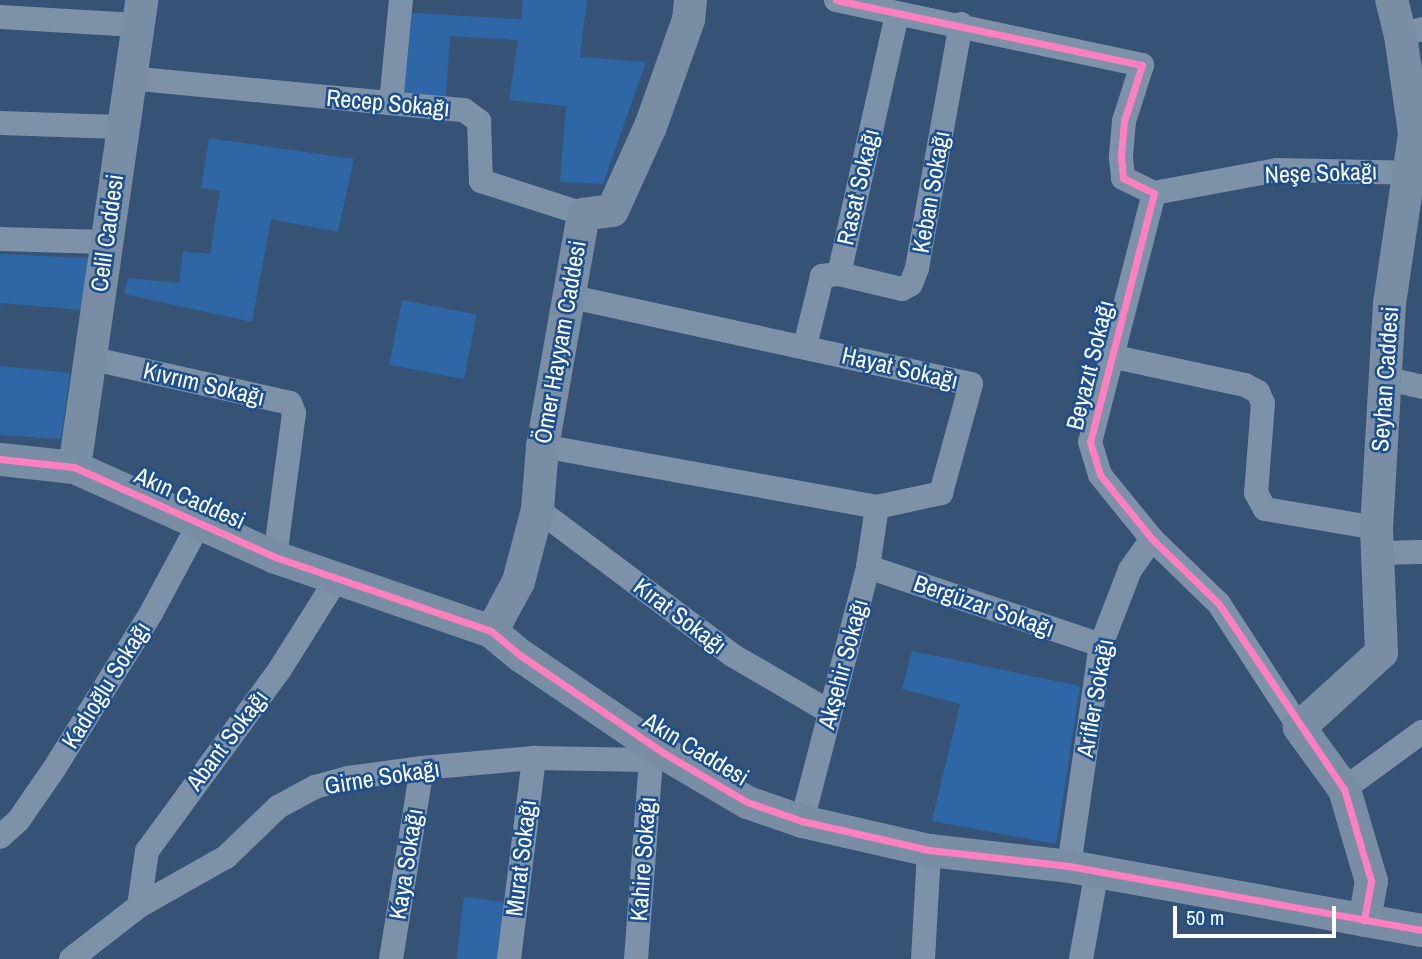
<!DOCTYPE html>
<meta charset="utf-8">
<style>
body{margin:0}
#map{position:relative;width:1422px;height:959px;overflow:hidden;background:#365274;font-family:"Archivo Narrow",sans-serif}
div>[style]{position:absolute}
.green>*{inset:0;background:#2f66a5;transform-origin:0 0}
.street>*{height:24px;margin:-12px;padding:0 12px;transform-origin:12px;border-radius:12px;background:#7d92a8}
.secondary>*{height:33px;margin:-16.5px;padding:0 16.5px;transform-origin:16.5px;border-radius:16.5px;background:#798da4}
.cycleway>*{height:7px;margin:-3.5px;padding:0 3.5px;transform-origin:3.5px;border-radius:3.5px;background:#ff80c0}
span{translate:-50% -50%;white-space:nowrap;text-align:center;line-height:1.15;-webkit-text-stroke:5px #1b4f8f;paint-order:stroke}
.street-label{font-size:24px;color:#fff}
.scale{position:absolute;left:1173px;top:906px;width:163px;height:32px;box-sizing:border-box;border:4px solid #fff;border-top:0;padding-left:9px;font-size:21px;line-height:24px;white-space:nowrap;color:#fff;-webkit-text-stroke:5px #1b4f8f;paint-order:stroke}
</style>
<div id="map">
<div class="green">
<i style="clip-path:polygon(523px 0,587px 0,580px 57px,646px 62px,603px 184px,560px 182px,566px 106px,509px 100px,518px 40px,450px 36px,446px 98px,404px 92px,412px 13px,521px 19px)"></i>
<i style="clip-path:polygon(209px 138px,354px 159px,338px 232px,271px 219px,252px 322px,124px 294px,128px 278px,179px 283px,183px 251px,210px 254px,220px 191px,201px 188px)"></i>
<i style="clip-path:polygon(0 254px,89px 258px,82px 310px,1px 303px,0 309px)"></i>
<i style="left:402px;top:300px;width:76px;height:66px;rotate:11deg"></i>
<i style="clip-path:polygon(0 366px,70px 373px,61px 439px,0 435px)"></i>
<i style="clip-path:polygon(912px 651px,1080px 686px,1056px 844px,932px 821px,960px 704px,902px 689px)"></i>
<i style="left:464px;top:897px;width:46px;height:63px;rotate:7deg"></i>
</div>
<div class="street">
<i style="left:836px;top:0;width:313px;rotate:12deg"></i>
<i style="left:1142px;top:65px;width:59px;rotate:107.8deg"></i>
<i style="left:1124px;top:121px;width:37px;rotate:95deg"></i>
<i style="left:1121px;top:158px;width:20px;rotate:84deg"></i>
<i style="left:1123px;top:178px;width:34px;rotate:26deg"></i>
<i style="left:1154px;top:193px;width:257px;rotate:104.4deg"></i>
<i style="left:1090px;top:442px;width:34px;rotate:73deg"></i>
<i style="left:1100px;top:475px;width:82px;rotate:50.9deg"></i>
<i style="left:1152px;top:539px;width:93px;rotate:44.1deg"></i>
<i style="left:1219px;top:604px;width:147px;rotate:57deg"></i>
<i style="left:0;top:17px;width:136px;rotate:3.4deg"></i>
<i style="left:1400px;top:35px;width:23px;rotate:-15deg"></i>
<i style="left:129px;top:78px;width:337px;rotate:5.5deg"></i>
<i style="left:464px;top:110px;width:19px;rotate:36deg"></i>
<i style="left:479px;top:121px;width:60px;rotate:88.1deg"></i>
<i style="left:481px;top:181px;width:107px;rotate:17.9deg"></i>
<i style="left:391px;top:103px;width:103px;rotate:-84.5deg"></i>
<i style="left:0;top:123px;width:121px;rotate:1.9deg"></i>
<i style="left:1154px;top:193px;width:125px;rotate:-10.6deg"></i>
<i style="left:1277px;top:170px;width:145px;rotate:1.2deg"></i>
<i style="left:0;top:239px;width:105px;rotate:1.6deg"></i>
<i style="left:839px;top:274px;width:65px;rotate:13.4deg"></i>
<i style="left:902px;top:289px;width:10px;rotate:-29deg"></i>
<i style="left:911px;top:284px;width:17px;rotate:-69deg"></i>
<i style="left:917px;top:268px;width:248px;rotate:-79.8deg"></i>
<i style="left:805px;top:346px;width:72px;rotate:-76.3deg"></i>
<i style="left:822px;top:276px;width:17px;rotate:-7deg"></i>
<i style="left:839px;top:274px;width:266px;rotate:-77.4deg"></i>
<i style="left:1110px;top:356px;width:138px;rotate:12.1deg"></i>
<i style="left:1245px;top:385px;width:15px;rotate:28deg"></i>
<i style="left:1258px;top:392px;width:12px;rotate:66deg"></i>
<i style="left:1263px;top:403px;width:90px;rotate:94.4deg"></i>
<i style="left:1256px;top:493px;width:18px;rotate:61deg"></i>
<i style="left:1265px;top:509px;width:113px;rotate:9.7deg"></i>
<i style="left:89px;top:358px;width:206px;rotate:12.6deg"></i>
<i style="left:290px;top:403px;width:11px;rotate:68deg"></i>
<i style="left:294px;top:413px;width:145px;rotate:97.5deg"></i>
<i style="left:1384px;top:378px;width:39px;rotate:13deg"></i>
<i style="left:542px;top:446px;width:341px;rotate:10.3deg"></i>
<i style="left:877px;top:507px;width:66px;rotate:-12.3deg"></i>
<i style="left:941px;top:493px;width:113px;rotate:-74.6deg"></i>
<i style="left:971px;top:384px;width:413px;rotate:-167.7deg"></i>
<i style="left:537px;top:509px;width:244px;rotate:36.8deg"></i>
<i style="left:732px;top:655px;width:113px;rotate:30.2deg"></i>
<i style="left:1378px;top:553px;width:44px;rotate:-1.3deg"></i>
<i style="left:868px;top:567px;width:246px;rotate:18.5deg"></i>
<i style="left:1344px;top:789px;width:97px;rotate:-36.2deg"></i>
<i style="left:802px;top:821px;width:262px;rotate:-75.4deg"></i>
<i style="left:868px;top:567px;width:61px;rotate:-81.5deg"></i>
<i style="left:0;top:837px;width:24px;rotate:-42deg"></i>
<i style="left:18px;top:821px;width:63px;rotate:-55.3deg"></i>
<i style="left:54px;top:769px;width:184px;rotate:-58.1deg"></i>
<i style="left:151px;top:613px;width:101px;rotate:-61.7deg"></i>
<i style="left:1069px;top:866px;width:223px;rotate:-81.8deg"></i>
<i style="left:1101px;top:645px;width:80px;rotate:-68.9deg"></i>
<i style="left:1130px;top:570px;width:38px;rotate:-55deg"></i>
<i style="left:139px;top:906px;width:56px;rotate:-81.7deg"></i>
<i style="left:147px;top:851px;width:225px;rotate:-53.8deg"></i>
<i style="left:280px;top:669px;width:105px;rotate:-57.8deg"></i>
<i style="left:71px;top:959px;width:86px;rotate:-37.9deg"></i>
<i style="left:139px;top:906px;width:100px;rotate:-29.4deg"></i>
<i style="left:226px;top:857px;width:72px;rotate:-43.9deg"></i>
<i style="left:278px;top:807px;width:42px;rotate:-28.4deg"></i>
<i style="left:315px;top:787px;width:34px;rotate:-15deg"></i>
<i style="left:348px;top:778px;width:75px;rotate:-7.7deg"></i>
<i style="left:422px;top:768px;width:112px;rotate:-5.1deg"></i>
<i style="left:534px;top:758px;width:117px;rotate:1deg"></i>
<i style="left:651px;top:760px;width:14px;rotate:-36deg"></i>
<i style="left:391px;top:959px;width:193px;rotate:-80.8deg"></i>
<i style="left:509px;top:959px;width:203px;rotate:-82.9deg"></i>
<i style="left:636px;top:959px;width:200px;rotate:-85.7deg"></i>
<i style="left:923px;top:959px;width:109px;rotate:-86.8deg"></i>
<i style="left:1081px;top:959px;width:89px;rotate:-79.7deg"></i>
</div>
<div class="secondary">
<i style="left:0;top:459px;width:74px;rotate:6.2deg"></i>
<i style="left:74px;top:467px;width:220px;rotate:24.1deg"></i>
<i style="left:275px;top:557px;width:228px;rotate:18.9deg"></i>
<i style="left:491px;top:631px;width:38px;rotate:40deg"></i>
<i style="left:520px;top:655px;width:172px;rotate:34.3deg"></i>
<i style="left:662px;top:752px;width:99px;rotate:30.5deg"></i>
<i style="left:747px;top:802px;width:58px;rotate:19.1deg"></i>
<i style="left:802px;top:821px;width:130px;rotate:12.9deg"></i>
<i style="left:929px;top:850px;width:141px;rotate:6.5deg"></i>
<i style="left:1069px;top:866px;width:359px;rotate:10.3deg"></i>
<i style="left:74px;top:467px;width:472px;rotate:-81.8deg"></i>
<i style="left:491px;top:631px;width:57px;rotate:-61.6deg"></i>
<i style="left:518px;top:581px;width:74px;rotate:-75.2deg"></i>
<i style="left:537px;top:509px;width:63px;rotate:-85.5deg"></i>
<i style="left:542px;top:446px;width:236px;rotate:-80deg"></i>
<i style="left:583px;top:214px;width:29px;rotate:-8deg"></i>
<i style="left:612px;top:210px;width:92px;rotate:-65.7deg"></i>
<i style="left:650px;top:126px;width:114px;rotate:-70.4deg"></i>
<i style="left:688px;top:19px;width:19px;rotate:-84deg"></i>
<i style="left:1364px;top:920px;width:40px;rotate:-80deg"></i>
<i style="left:1371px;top:881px;width:96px;rotate:-106.4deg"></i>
<i style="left:1344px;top:789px;width:77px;rotate:-126deg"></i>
<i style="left:1299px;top:727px;width:111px;rotate:-42.4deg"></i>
<i style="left:1381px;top:652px;width:124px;rotate:-92.3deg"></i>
<i style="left:1376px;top:528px;width:225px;rotate:-86.7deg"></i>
<i style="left:1389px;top:303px;width:172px;rotate:-81.6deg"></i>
<i style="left:1414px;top:133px;width:99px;rotate:-98.1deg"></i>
<i style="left:1400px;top:35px;width:36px;rotate:-104deg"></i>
</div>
<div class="cycleway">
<i style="left:836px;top:0;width:313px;rotate:12deg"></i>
<i style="left:1142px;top:65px;width:59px;rotate:107.8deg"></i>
<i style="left:1124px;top:121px;width:37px;rotate:95deg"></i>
<i style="left:1121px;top:158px;width:20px;rotate:84deg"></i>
<i style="left:1123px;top:178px;width:34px;rotate:26deg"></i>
<i style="left:1154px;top:193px;width:257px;rotate:104.4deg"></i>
<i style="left:1090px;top:442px;width:34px;rotate:73deg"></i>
<i style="left:1100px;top:475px;width:82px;rotate:50.9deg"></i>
<i style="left:1152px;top:539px;width:93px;rotate:44.1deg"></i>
<i style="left:1219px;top:604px;width:223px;rotate:56deg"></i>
<i style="left:1344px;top:789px;width:96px;rotate:73.6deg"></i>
<i style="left:1371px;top:881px;width:40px;rotate:100deg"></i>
<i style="left:0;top:459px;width:74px;rotate:6.2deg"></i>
<i style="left:74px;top:467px;width:220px;rotate:24.1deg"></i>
<i style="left:275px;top:557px;width:228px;rotate:18.9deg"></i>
<i style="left:491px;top:631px;width:38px;rotate:40deg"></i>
<i style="left:520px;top:655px;width:172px;rotate:34.3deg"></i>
<i style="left:662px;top:752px;width:99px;rotate:30.5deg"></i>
<i style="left:747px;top:802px;width:58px;rotate:19.1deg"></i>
<i style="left:802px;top:821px;width:130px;rotate:12.9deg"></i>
<i style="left:929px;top:850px;width:141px;rotate:6.5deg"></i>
<i style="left:1069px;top:866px;width:359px;rotate:10.3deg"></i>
</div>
<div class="street-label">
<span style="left:388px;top:103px;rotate:5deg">Recep Sokağı</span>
<span style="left:1321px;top:173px;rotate:-2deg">Neşe Sokağı</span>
<span style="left:858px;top:187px;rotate:-77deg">Rasat Sokağı</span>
<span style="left:931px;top:192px;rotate:-80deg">Keban Sokağı</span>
<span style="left:107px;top:233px;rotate:-82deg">Celil Caddesi</span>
<span style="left:560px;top:342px;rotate:-80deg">Ömer Hayyam Caddesi</span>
<span style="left:1090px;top:365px;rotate:-76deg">Beyazıt Sokağı</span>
<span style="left:900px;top:368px;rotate:13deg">Hayat Sokağı</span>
<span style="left:1385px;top:379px;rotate:-86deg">Seyhan Caddesi</span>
<span style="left:204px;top:384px;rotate:13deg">Kıvrım Sokağı</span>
<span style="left:190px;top:498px;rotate:24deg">Akın Caddesi</span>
<span style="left:984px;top:606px;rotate:19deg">Bergüzar Sokağı</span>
<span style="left:680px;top:616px;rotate:37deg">Kırat Sokağı</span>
<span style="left:843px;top:664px;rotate:-75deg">Akşehir Sokağı</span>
<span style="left:106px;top:685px;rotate:-58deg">Kadıoğlu Sokağı</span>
<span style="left:1095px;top:698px;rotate:-80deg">Arifler Sokağı</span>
<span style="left:227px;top:740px;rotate:-53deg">Abant Sokağı</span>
<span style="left:696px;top:749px;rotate:31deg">Akın Caddesi</span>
<span style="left:382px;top:777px;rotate:-9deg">Girne Sokağı</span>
<span style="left:521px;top:858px;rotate:-83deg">Murat Sokağı</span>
<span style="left:643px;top:859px;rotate:-86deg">Kahire Sokağı</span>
<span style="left:406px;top:864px;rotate:-81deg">Kaya Sokağı</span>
</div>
<div class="scale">50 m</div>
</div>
